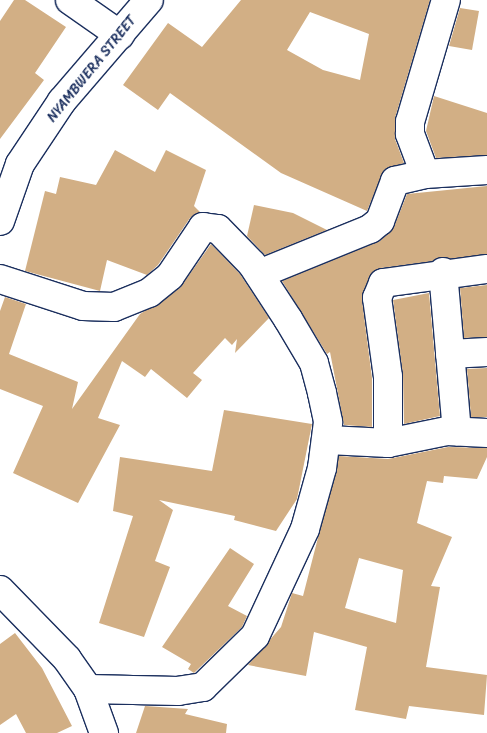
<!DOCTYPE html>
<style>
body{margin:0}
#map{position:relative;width:487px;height:733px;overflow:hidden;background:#fff;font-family:Sriracha,sans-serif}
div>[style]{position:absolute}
.building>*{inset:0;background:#d2af85}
.roads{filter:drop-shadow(1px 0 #1b2f5e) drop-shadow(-1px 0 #1b2f5e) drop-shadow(0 1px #1b2f5e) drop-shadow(0 -1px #1b2f5e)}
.street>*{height:28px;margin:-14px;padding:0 14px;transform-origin:14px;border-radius:14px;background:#fff}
.secondary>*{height:28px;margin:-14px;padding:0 14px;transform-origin:14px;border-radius:14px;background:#fff}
span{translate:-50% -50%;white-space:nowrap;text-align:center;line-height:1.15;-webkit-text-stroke:4.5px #fff;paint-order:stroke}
.street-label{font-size:14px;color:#1b2f5e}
</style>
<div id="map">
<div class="building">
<i style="clip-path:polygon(14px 0,25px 0,66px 27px,35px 73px,44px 80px,0 139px,0 21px)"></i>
<i style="clip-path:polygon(evenodd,241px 0,430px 0,395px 118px,395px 139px,404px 163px,384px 170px,367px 211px,281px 173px,170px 93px,158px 110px,123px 85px,168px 23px,202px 47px,241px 0,310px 12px,369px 34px,360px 80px,323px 70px,287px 50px,310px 12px)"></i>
<i style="clip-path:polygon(460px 8px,479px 11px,472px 50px,449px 46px)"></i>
<i style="clip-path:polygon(434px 96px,487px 113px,487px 155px,436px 158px,426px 131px)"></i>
<i style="clip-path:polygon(115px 150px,155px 172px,166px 150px,206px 170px,194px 206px,200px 212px,190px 218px,158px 265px,147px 275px,107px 260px,100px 291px,25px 271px,45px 191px,56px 194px,60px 177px,96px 185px)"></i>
<i style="clip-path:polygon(487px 186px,487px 254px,381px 268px,369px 277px,362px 300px,372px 378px,372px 427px,344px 425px,330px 352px,327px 354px,282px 281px,380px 241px,394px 227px,407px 194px)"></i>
<i style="clip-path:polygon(254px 205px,293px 213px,327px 230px,265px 255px,247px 236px)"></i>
<i style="clip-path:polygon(211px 244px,240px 274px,269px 318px,235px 353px,237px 339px,232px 345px,225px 338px,193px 373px,202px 380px,187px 398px,151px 369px,145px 377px,122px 361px,98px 418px,120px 425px,78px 503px,13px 473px,43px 406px,0 389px,0 311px,5px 297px,26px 304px,9px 354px,78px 382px,72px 409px,140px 314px,180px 288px)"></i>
<i style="clip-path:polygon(487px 285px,487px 337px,464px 338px,460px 288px)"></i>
<i style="clip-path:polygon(429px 293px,440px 416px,404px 424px,403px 375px,393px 300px)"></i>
<i style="clip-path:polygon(487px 368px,487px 417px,471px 417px,467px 369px)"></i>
<i style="clip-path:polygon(224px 410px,312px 424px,297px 499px,276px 531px,234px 520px,235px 516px,159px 500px,173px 510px,155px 561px,170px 567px,144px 637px,99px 623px,133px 516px,113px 511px,120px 457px,212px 471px)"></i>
<i style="clip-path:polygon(evenodd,448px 447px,487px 448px,487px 457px,477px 479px,444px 476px,443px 483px,427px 481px,417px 523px,452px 537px,431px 586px,440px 587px,426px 667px,487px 675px,484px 715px,409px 706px,406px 719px,355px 710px,367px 647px,314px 632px,306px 676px,248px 665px,281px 627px,292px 593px,303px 596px,339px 456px,388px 459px,448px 447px,359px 558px,403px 570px,396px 623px,345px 608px,359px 558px)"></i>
<i style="clip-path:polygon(230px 548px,254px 564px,228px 606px,247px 616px,242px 627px,194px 673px,188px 669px,191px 664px,162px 647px)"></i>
<i style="clip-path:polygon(15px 633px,42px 668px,72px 726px,57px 733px,26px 733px,16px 714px,0 725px,0 644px)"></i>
<i style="clip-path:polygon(145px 706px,188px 709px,185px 714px,227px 724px,226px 733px,136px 733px)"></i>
</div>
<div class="roads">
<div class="street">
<i style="left:70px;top:0;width:61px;rotate:35deg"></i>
<i style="left:425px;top:174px;width:43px;rotate:-110.6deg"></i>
<i style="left:410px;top:134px;width:12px;rotate:-90deg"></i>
<i style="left:410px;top:122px;width:127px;rotate:-73.6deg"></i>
<i style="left:443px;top:272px;width:160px;rotate:85deg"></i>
<i style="left:259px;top:274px;width:120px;rotate:-22.1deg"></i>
<i style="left:370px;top:229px;width:13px;rotate:-39deg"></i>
<i style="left:380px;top:221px;width:43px;rotate:-69.4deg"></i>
<i style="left:395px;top:181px;width:31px;rotate:-13deg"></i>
<i style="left:425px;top:174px;width:62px;rotate:-3.7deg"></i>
<i style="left:0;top:279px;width:87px;rotate:18deg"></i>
<i style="left:83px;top:306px;width:31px;rotate:2deg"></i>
<i style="left:114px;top:307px;width:38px;rotate:-22deg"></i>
<i style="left:149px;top:293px;width:27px;rotate:-39deg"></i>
<i style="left:170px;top:276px;width:59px;rotate:-56deg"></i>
<i style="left:203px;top:227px;width:15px;rotate:8deg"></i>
<i style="left:218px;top:229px;width:49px;rotate:45.8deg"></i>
<i style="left:252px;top:264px;width:66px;rotate:56.8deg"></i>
<i style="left:288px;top:319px;width:51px;rotate:59.4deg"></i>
<i style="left:314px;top:363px;width:31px;rotate:75deg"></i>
<i style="left:322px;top:393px;width:30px;rotate:78deg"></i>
<i style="left:328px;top:422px;width:46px;rotate:97.4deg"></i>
<i style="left:322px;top:468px;width:63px;rotate:105.6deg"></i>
<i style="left:305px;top:529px;width:118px;rotate:115deg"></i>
<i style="left:255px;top:636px;width:73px;rotate:135.6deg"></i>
<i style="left:203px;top:687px;width:25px;rotate:171deg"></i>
<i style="left:178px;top:691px;width:90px;rotate:-178.7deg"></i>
<i style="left:450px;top:354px;width:37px;rotate:-3deg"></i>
<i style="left:328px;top:440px;width:60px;rotate:2.9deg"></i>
<i style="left:388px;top:443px;width:60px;rotate:-11.5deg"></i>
<i style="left:447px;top:431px;width:40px;rotate:2.9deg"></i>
<i style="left:388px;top:443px;width:66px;rotate:-90deg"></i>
<i style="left:388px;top:377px;width:80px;rotate:-97.9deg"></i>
<i style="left:377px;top:298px;width:16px;rotate:-68deg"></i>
<i style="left:383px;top:283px;width:105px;rotate:-7.7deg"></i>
</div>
<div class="secondary">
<i style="left:0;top:221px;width:60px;rotate:-70.7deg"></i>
<i style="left:20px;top:164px;width:76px;rotate:-56.3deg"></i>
<i style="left:62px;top:101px;width:133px;rotate:-49.3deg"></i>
<i style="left:0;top:590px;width:96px;rotate:45.8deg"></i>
<i style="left:67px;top:659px;width:37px;rotate:55deg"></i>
<i style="left:88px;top:689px;width:47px;rotate:70deg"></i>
</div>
</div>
<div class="street-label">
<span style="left:92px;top:69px;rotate:-51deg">NYAMBWERA STREET</span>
</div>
</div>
